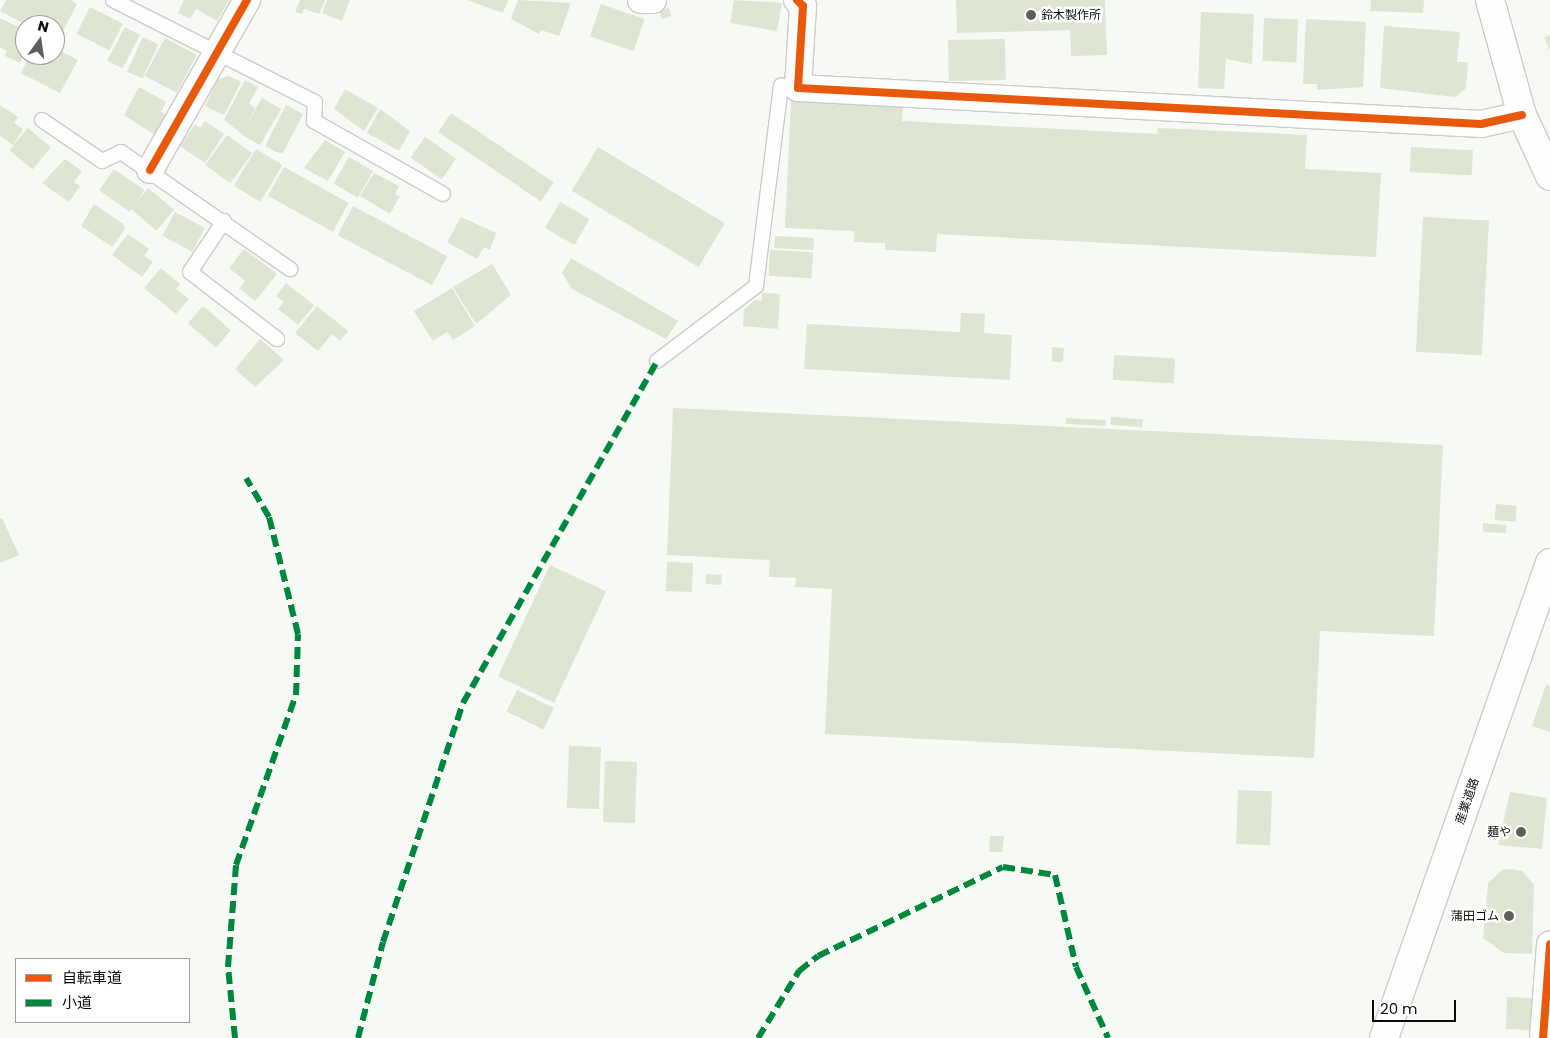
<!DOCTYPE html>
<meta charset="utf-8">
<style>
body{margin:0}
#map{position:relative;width:1550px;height:1038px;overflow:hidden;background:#f7f9f5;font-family:Poppins,"Noto Sans JP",sans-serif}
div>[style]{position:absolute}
.building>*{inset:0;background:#dee5d3;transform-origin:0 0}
.roads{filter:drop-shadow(1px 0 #cbccca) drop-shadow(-1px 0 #cbccca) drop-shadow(0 1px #cbccca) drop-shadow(0 -1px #cbccca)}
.service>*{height:14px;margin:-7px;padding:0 7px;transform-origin:7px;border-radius:7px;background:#fefefe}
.minor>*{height:26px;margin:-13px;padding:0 13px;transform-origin:13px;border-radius:13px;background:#fefefe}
.tertiary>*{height:28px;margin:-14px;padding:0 14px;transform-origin:14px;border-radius:14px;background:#fefefe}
.primary>*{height:28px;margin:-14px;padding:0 14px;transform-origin:14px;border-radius:14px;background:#fefefe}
.quiet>*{height:6px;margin-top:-3px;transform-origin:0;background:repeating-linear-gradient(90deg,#00873e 0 12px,transparent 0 18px)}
.cycleway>*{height:8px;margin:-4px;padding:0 4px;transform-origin:4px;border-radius:4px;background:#e8590c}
.dots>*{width:14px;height:14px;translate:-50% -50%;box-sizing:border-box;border:2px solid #fff;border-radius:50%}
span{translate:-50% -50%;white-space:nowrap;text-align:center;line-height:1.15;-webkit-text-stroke:5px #fff;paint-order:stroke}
.poi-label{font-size:12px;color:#0b0c0a}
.left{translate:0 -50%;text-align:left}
.right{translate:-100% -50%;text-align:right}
.street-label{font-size:12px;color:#0b0c0a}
.legend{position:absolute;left:15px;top:958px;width:175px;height:65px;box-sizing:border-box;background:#fff;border:1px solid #9d9e9d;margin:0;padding:6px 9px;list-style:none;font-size:15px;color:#0b0c0a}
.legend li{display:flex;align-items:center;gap:10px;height:25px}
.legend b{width:25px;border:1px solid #9d9e9d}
.north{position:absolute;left:15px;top:15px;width:50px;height:50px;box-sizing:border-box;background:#fff;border:1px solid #9d9e9d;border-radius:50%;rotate:14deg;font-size:14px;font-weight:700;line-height:20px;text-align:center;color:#0b0c0a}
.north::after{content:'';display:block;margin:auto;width:18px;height:22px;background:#5e5f5c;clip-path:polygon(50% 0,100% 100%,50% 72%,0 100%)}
.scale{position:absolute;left:1372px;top:1000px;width:84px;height:22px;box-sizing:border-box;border:2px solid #0b0c0a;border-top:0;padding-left:6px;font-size:15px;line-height:18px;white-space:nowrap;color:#0b0c0a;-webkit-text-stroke:4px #fff;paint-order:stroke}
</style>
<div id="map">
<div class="building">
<i style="clip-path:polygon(6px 0,70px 0,77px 4px,58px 41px,55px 25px,27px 25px,0 11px)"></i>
<i style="clip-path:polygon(184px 0,229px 0,217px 21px,196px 9px,190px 19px,178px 13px)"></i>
<i style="clip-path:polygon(300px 0,325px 0,319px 14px,304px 9px,302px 14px,295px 12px)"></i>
<i style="clip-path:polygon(327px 0,350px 0,342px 21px,322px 13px)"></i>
<i style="clip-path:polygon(467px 0,508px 0,503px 13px)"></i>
<i style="clip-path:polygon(518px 0,571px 3px,559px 36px,541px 30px,539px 34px,511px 19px)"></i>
<i style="clip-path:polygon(734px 0,782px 3px,777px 31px,730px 23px)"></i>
<i style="clip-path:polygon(956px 0,1105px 0,1107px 55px,1071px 56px,1070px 30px,957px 33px)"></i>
<i style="clip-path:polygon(1371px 0,1424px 0,1423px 13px,1370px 11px)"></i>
<i style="left:601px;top:4px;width:46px;height:34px;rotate:19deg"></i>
<i style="left:90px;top:7px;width:37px;height:30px;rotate:27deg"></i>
<i style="left:669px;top:8px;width:9px;height:10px;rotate:77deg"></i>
<i style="clip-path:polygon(1201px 12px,1254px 14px,1252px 64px,1226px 59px,1224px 89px,1198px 88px)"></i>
<i style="clip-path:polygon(0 18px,25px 30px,25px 52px,20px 63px,5px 56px,7px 51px,0 47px)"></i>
<i style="left:1264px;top:18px;width:34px;height:43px;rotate:2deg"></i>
<i style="clip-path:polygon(1306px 19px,1366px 22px,1363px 87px,1317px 90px,1317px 84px,1303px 84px)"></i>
<i style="clip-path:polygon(1384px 26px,1460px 32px,1457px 62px,1468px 62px,1466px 88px,1455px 97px,1380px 88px)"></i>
<i style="left:125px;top:27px;width:17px;height:38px;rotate:28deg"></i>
<i style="clip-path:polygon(1550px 35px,1550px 52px,1544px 37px)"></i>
<i style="left:143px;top:37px;width:17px;height:38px;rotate:25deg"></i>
<i style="left:165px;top:38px;width:36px;height:43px;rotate:28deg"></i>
<i style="left:1005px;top:39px;width:41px;height:57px;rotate:89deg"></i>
<i style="clip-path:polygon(55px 48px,78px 60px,60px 93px,21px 73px,30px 55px,55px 55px)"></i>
<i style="clip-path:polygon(229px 76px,241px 82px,224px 115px,205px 106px,218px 79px)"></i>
<i style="clip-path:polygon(245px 80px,258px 87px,249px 104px,255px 108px,242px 134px,224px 120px)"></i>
<i style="clip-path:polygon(139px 87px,166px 102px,161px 112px,171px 117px,160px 138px,124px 115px)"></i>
<i style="clip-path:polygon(345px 89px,378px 108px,364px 131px,334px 109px)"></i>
<i style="left:262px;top:98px;width:22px;height:42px;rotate:30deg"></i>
<i style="clip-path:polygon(791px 101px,903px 107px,902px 121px,1157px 134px,1158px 128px,1307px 135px,1305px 169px,1381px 173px,1376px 257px,937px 234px,936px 252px,885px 250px,885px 243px,854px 242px,854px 231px,785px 228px)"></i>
<i style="clip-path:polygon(0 105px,18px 117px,14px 123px,23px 129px,13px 145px,0 136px)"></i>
<i style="clip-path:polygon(286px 105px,303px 114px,283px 153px,276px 152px,265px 146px)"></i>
<i style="clip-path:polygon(380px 109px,410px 131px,399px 151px,367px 133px)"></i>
<i style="left:451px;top:113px;width:124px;height:23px;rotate:34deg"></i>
<i style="clip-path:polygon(205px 121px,224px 134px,205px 163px,180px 146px,195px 124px,200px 128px)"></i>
<i style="left:28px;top:128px;width:30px;height:29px;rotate:40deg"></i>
<i style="left:227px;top:135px;width:31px;height:37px;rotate:36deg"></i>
<i style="left:425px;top:137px;width:38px;height:25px;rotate:35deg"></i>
<i style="clip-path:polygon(325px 140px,345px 152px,328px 181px,304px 168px)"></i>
<i style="left:598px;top:147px;width:148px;height:51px;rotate:31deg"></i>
<i style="left:1411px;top:147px;width:62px;height:25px;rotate:3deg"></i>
<i style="left:256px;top:149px;width:31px;height:43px;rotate:31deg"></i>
<i style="left:349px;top:157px;width:28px;height:31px;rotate:30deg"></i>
<i style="clip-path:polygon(65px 159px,82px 171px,74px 182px,80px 186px,69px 202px,42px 183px)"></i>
<i style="left:284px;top:167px;width:74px;height:33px;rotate:29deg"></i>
<i style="left:114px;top:169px;width:37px;height:26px;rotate:35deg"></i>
<i style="clip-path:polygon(374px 173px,399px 186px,395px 194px,400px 196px,390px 214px,360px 196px)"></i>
<i style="left:148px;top:188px;width:34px;height:27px;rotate:40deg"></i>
<i style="left:560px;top:202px;width:34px;height:30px;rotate:30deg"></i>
<i style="clip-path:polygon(94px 204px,123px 224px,125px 229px,112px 247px,81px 226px)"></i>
<i style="left:353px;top:206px;width:107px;height:33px;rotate:28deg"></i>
<i style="left:175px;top:212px;width:34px;height:27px;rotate:28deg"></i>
<i style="clip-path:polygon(461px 217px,496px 233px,490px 250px,484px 247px,477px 259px,447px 242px)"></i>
<i style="left:1423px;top:217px;width:66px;height:135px;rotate:3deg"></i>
<i style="clip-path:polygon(128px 234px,149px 249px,144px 256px,153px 262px,142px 277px,112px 255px)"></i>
<i style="left:775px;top:236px;width:39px;height:12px;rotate:3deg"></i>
<i style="clip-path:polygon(244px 249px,277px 274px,255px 301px,239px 288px,245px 281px,229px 268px)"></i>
<i style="left:770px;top:250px;width:43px;height:26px;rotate:3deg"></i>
<i style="clip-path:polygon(571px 258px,678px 321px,666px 339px,572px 289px,562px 273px)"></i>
<i style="clip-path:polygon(492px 264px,511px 295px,476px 324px,453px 287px)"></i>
<i style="clip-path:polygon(161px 268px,180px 284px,176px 289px,189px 299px,176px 314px,144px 288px)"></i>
<i style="clip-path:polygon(286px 283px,314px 305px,298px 325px,278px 309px,284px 302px,276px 296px)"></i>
<i style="clip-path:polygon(452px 288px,475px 326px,453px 340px,447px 332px,433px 341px,414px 311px)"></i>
<i style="clip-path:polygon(762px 293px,780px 294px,778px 329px,743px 326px,744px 310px,755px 300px,762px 301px)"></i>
<i style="left:203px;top:306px;width:37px;height:23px;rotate:41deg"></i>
<i style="clip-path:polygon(317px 306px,348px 331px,340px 341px,332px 334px,318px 351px,295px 333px)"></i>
<i style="clip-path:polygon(961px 313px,985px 314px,984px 333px,1012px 335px,1010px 380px,804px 369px,807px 324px,960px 332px)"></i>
<i style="clip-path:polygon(260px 339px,284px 360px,255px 387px,235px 369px)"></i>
<i style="clip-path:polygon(1052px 347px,1064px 348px,1063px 362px,1052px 362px)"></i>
<i style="left:1114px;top:355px;width:61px;height:25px;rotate:3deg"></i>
<i style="clip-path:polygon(673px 408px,1443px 445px,1434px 636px,1320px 631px,1314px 758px,825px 734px,832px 589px,795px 587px,796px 578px,769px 577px,770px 560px,667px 555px)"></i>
<i style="left:1111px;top:417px;width:32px;height:8px;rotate:4deg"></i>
<i style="left:1066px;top:418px;width:40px;height:6px;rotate:3deg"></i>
<i style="left:1496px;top:504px;width:21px;height:16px;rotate:5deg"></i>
<i style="clip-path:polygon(2px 518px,19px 555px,0 563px,0 519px)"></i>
<i style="clip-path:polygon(1483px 523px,1506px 525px,1506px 533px,1483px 532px)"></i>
<i style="left:667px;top:562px;width:26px;height:29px;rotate:2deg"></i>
<i style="left:550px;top:565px;width:62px;height:123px;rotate:25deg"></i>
<i style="left:706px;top:574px;width:16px;height:10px;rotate:4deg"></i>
<i style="clip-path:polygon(1546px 685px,1550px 686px,1550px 732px,1532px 726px)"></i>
<i style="left:517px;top:690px;width:41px;height:24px;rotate:26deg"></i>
<i style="left:569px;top:746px;width:32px;height:62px;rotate:2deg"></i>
<i style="left:605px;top:761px;width:32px;height:61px;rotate:2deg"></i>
<i style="left:1238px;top:790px;width:34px;height:54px;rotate:2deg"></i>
<i style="clip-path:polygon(1510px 792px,1547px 798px,1542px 849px,1498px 845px)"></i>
<i style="clip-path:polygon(990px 836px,1004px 836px,1002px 852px,989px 852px)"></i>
<i style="clip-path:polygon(1512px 869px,1522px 871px,1534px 885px,1532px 954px,1504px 953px,1483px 938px,1488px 883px,1502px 870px)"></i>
<i style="left:1507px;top:997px;width:27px;height:32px;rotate:2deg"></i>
</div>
<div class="roads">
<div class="service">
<i style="left:113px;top:0;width:226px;rotate:26.8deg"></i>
<i style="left:315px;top:102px;width:19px;rotate:93deg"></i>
<i style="left:314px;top:121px;width:148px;rotate:29.5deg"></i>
<i style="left:42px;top:120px;width:73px;rotate:34.3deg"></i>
<i style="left:102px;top:161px;width:21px;rotate:-25deg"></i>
<i style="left:121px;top:152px;width:206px;rotate:34.7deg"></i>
<i style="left:224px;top:221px;width:61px;rotate:123.7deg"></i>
<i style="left:190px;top:272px;width:110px;rotate:37.6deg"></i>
<i style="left:657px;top:361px;width:124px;rotate:-37.1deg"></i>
<i style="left:756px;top:286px;width:202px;rotate:-82.9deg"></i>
<i style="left:781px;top:86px;width:17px;rotate:7deg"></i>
</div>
<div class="minor">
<i style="left:641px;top:0;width:12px"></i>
<i style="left:797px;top:0;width:8px;rotate:45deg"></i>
<i style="left:803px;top:6px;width:82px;rotate:93.5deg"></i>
<i style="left:798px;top:88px;width:684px;rotate:3.02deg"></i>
<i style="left:1481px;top:124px;width:42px;rotate:-12.4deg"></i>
<i style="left:150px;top:170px;width:196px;rotate:-60.3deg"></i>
<i style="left:1543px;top:1038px;width:94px;rotate:-85.7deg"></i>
</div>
<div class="tertiary">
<i style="left:1490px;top:0;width:119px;rotate:74.5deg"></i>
<i style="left:1522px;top:115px;width:67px;rotate:65.3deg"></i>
</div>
<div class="primary">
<i style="left:1384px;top:1038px;width:503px;rotate:-70.74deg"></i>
</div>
</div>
<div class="quiet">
<i style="left:235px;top:1038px;width:71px;rotate:-95.6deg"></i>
<i style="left:228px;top:967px;width:102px;rotate:-85.5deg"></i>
<i style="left:236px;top:865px;width:180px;rotate:-70.6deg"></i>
<i style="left:296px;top:695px;width:61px;rotate:-88.1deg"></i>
<i style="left:298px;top:634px;width:121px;rotate:-103.9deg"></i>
<i style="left:269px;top:517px;width:45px;rotate:-120.5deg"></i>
<i style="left:358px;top:1038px;width:99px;rotate:-75.4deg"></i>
<i style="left:383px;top:942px;width:252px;rotate:-71.5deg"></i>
<i style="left:463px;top:703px;width:393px;rotate:-60.4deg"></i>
<i style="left:758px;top:1038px;width:79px;rotate:-58.5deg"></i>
<i style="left:799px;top:971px;width:24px;rotate:-38deg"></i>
<i style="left:818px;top:956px;width:205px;rotate:-25.7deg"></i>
<i style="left:1003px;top:867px;width:53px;rotate:8.7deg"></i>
<i style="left:1055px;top:875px;width:94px;rotate:77.1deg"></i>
<i style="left:1076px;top:967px;width:78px;rotate:65.7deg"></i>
</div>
<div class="cycleway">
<i style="left:797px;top:0;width:8px;rotate:45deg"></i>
<i style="left:803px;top:6px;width:82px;rotate:93.5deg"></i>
<i style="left:798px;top:88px;width:684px;rotate:3.02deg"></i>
<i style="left:1481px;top:124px;width:42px;rotate:-12.4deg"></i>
<i style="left:150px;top:170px;width:196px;rotate:-60.3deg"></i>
<i style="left:1543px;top:1038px;width:94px;rotate:-85.7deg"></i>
</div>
<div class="dots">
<i style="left:1031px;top:15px;background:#5e5f5c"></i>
<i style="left:1521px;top:832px;background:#5e5f5c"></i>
<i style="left:1509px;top:916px;background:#5e5f5c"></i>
</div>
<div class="poi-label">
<span class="left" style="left:1041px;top:15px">鈴木製作所</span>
<span class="right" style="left:1511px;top:832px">麺や</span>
<span class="right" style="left:1499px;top:916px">蒲田ゴム</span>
</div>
<div class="street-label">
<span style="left:1467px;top:801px;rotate:-71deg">産業道路</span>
</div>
<ul class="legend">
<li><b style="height:6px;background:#e8590c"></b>自転車道</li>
<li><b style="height:6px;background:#00873e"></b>小道</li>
</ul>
<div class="north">N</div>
<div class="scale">20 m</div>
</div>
